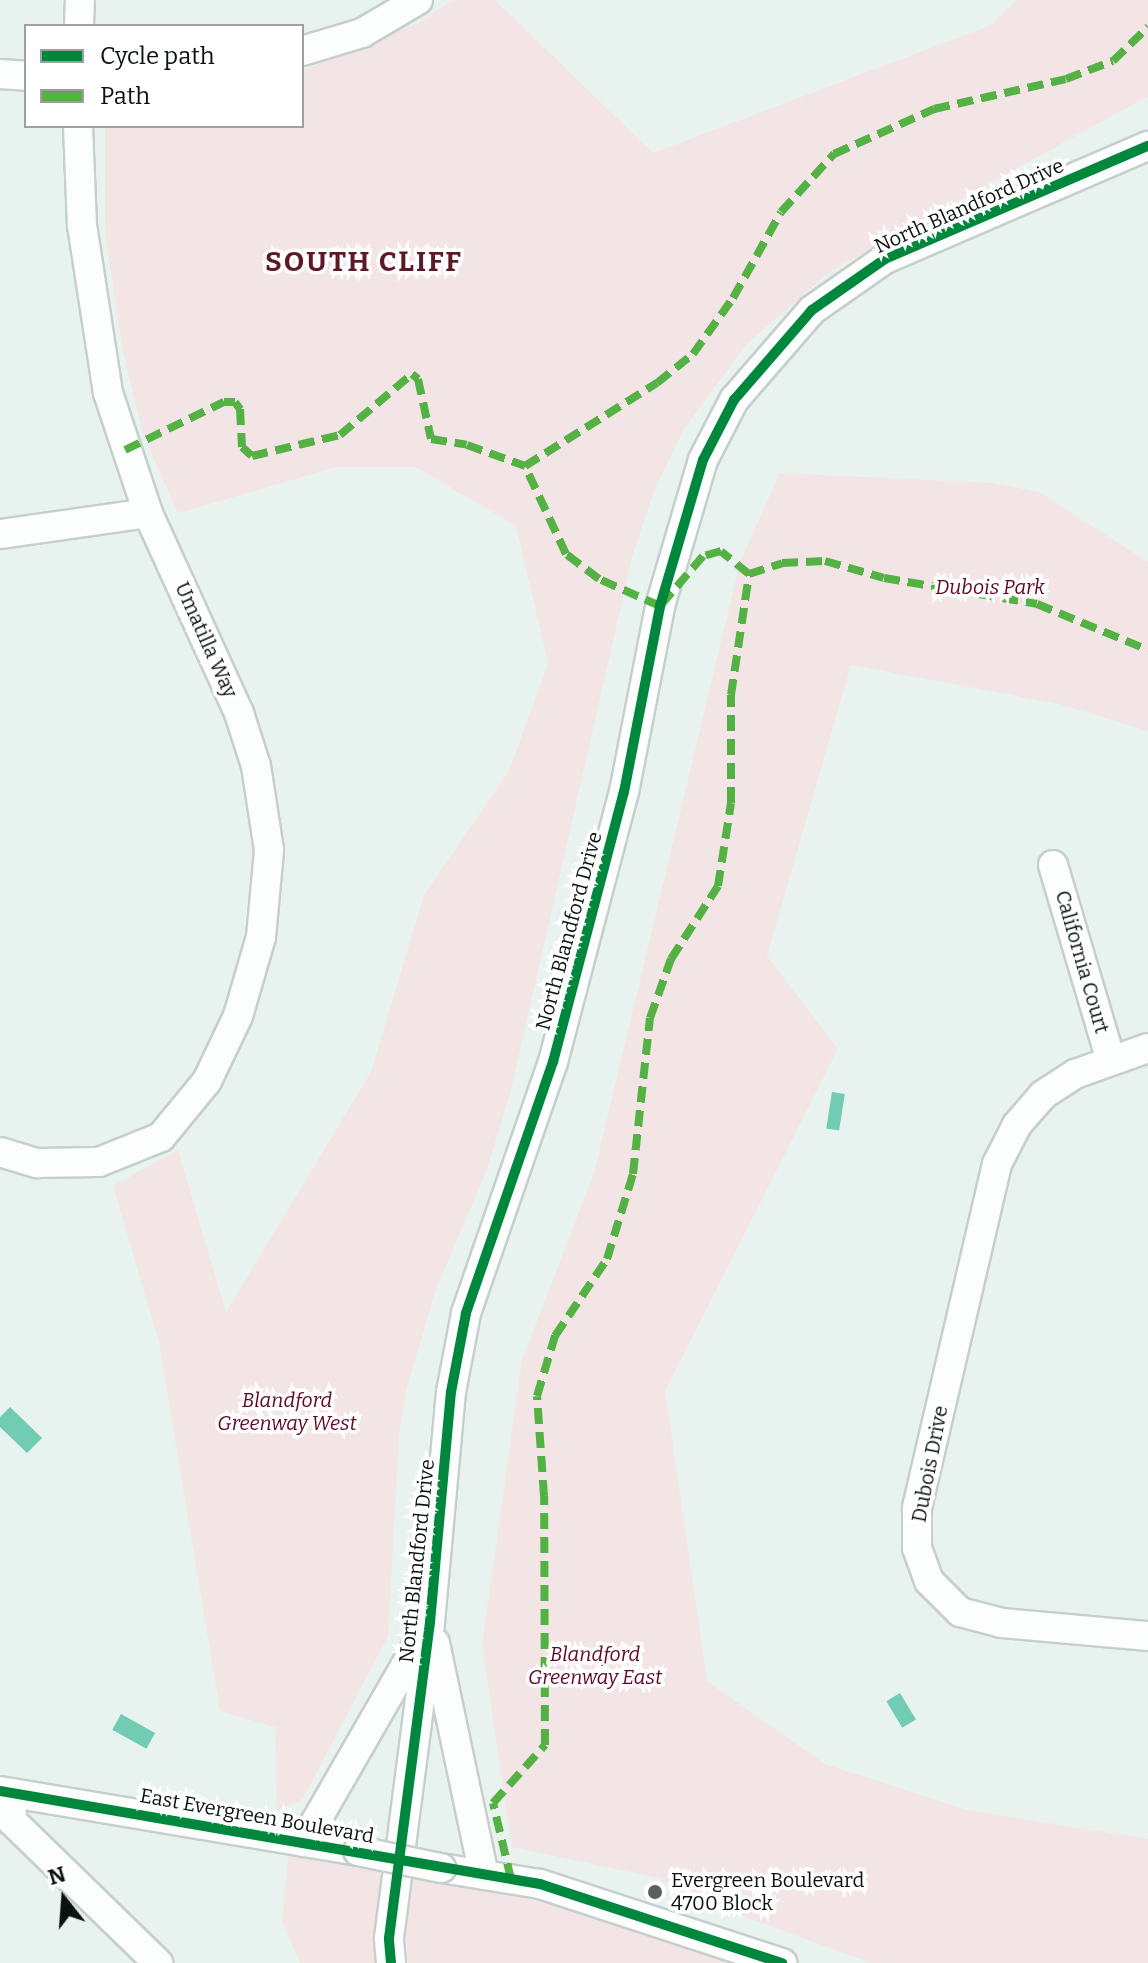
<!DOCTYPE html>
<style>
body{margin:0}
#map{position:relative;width:1148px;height:1963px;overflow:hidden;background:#e8f3ef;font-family:Bitter,serif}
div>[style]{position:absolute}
.green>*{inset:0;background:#f3e5e6}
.water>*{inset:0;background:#72ccb4;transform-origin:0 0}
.roads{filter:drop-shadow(2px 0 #c6cfcb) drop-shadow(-2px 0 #c6cfcb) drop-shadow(0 2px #c6cfcb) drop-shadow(0 -2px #c6cfcb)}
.minor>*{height:28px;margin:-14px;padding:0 14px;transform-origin:14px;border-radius:14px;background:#fcfdfd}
.bridges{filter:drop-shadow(2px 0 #c6cfcb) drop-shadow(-2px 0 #c6cfcb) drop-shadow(0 2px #c6cfcb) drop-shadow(0 -2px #c6cfcb)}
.minor-bridge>*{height:28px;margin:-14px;padding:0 14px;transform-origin:14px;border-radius:14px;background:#fcfdfd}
.quiet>*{height:8px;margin-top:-4px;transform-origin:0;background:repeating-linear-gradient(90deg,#54b144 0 16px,transparent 0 24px)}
.cycleway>*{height:10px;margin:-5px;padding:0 5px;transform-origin:5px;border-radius:5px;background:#00873e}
.dots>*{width:22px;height:22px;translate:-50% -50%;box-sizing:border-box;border:4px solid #fff;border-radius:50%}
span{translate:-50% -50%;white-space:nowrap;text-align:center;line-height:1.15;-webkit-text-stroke:7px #fff;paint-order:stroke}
.street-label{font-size:20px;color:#0b1210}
.park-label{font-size:20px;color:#600723;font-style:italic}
.poi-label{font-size:20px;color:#0b1210}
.left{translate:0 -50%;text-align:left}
.district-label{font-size:28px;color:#5e1929;font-weight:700;letter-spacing:2px}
.legend{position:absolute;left:24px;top:24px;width:280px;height:104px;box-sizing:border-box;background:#fff;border:2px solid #9da09f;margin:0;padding:10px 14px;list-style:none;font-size:24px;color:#0b1210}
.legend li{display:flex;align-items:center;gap:16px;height:40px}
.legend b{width:40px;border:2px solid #9da09f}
.north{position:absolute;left:24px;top:1859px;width:80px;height:80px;-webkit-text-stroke:6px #fff;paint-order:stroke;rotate:343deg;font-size:22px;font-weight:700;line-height:32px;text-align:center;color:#0b1210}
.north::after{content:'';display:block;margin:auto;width:28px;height:36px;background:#0b1210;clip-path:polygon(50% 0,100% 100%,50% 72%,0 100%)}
</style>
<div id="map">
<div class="green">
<i style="clip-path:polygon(452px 0,495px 0,653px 153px,989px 26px,1017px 0,1148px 0,1148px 96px,831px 271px,746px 345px,684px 429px,654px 491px,633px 554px,510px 1094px,486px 1172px,436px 1289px,407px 1388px,399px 1435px,388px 1636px,303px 1799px,277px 1810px,275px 1727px,220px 1711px,159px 1343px,113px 1186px,178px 1150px,226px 1312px,371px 1072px,424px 895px,509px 771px,548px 663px,516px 526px,416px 467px,337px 467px,178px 513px,143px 434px,122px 348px,105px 231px,105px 126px,302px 126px,302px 71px,420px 22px)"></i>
<i style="clip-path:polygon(780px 473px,993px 483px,1039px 492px,1148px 562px,1148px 731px,1059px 704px,851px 665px,767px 956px,838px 1049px,665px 1391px,707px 1681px,825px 1764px,968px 1810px,1148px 1839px,1148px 1963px,870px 1963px,676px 1891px,658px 1878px,512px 1847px,482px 1645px,522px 1360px,594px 1173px,740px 562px)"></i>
<i style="clip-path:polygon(289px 1849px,380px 1868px,382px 1963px,300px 1963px,282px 1921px)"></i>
<i style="clip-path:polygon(403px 1868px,573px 1910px,730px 1957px,729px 1963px,408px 1963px)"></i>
</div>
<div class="water">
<i style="left:832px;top:1092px;width:13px;height:37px;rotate:9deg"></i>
<i style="clip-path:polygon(10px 1407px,42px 1438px,27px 1453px,0 1427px,0 1417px)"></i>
<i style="left:900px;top:1693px;width:31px;height:16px;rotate:59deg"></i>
<i style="left:121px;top:1714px;width:39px;height:18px;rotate:29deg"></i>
</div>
<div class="roads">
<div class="minor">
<i style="left:79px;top:26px;width:26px;rotate:-88deg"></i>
<i style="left:302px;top:51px;width:63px;rotate:-16.7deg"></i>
<i style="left:362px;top:33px;width:65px;rotate:-30.5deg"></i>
<i style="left:0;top:74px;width:26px;rotate:4deg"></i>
<i style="left:0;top:534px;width:149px;rotate:-8.1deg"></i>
<i style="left:1053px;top:865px;width:201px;rotate:73.5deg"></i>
<i style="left:1148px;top:1048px;width:77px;rotate:160.4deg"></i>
<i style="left:1075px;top:1074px;width:38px;rotate:147deg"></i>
<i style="left:1043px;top:1095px;width:40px;rotate:131deg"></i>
<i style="left:1017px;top:1125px;width:44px;rotate:117.1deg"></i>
<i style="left:997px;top:1164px;width:354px;rotate:103.1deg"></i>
<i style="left:917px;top:1509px;width:39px;rotate:90deg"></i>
<i style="left:917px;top:1548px;width:35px;rotate:70deg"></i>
<i style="left:929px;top:1581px;width:44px;rotate:45deg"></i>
<i style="left:960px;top:1612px;width:43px;rotate:14.7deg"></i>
<i style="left:1002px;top:1623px;width:147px;rotate:5.1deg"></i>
<i style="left:0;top:1152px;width:39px;rotate:17deg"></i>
<i style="left:37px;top:1163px;width:62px;rotate:-0.9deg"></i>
<i style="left:99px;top:1162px;width:67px;rotate:-22deg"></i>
<i style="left:161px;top:1137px;width:72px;rotate:-50.6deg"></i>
<i style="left:207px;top:1081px;width:72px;rotate:-64.5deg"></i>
<i style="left:238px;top:1016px;width:82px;rotate:-73.8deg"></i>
<i style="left:261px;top:937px;width:87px;rotate:-84.7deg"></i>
<i style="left:269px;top:850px;width:85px;rotate:-98.8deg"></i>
<i style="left:256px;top:766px;width:56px;rotate:-107.8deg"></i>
<i style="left:239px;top:713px;width:220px;rotate:-114.5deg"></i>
<i style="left:148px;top:513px;width:126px;rotate:-108.4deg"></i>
<i style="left:108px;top:393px;width:169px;rotate:-98.8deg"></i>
<i style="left:82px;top:226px;width:100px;rotate:-92.3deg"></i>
<i style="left:435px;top:1643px;width:237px;rotate:78.1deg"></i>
<i style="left:0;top:1791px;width:363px;rotate:9.5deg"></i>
<i style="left:11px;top:1793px;width:28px;rotate:88deg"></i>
<i style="left:12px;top:1821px;width:204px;rotate:44.2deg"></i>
<i style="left:304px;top:1842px;width:241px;rotate:-60.1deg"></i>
<i style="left:441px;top:1868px;width:100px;rotate:9.2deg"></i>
<i style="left:540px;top:1884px;width:255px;rotate:18.1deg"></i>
<i style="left:391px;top:1963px;width:25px;rotate:-95deg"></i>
<i style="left:389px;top:1938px;width:319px;rotate:-82.6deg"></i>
<i style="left:430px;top:1622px;width:231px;rotate:-84.8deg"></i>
<i style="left:451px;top:1392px;width:80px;rotate:-79.2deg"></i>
<i style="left:466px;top:1313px;width:266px;rotate:-70.9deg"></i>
<i style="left:553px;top:1062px;width:279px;rotate:-75.3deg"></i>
<i style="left:624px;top:792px;width:189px;rotate:-79deg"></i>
<i style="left:660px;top:606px;width:152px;rotate:-73.6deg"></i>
<i style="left:703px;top:460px;width:68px;rotate:-62.7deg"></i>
<i style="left:734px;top:400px;width:119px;rotate:-49.1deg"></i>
<i style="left:812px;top:310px;width:89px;rotate:-34.9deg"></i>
<i style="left:885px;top:259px;width:286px;rotate:-23.3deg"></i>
</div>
</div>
<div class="bridges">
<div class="minor-bridge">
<i style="left:358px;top:1851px;width:85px;rotate:11.6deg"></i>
</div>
</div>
<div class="quiet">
<i style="left:125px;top:450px;width:110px;rotate:-25.9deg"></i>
<i style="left:224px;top:402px;width:11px"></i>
<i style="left:235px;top:402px;width:9px;rotate:54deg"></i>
<i style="left:240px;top:409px;width:38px;rotate:87deg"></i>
<i style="left:242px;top:447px;width:13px;rotate:42deg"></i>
<i style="left:252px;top:456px;width:90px;rotate:-13.4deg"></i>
<i style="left:340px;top:435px;width:94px;rotate:-40.3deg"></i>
<i style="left:412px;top:374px;width:8px;rotate:40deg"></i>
<i style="left:418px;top:379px;width:61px;rotate:77.8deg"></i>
<i style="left:431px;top:439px;width:36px;rotate:9deg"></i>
<i style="left:467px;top:445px;width:62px;rotate:19.9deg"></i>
<i style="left:749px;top:574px;width:35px;rotate:-18deg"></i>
<i style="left:782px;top:563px;width:43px;rotate:-2.7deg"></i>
<i style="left:825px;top:561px;width:61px;rotate:16.1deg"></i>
<i style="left:884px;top:578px;width:155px;rotate:9.6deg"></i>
<i style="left:1037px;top:604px;width:120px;rotate:22.5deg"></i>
<i style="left:511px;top:1879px;width:78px;rotate:-103.3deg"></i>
<i style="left:493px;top:1803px;width:78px;rotate:-48.1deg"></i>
<i style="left:545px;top:1745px;width:249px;rotate:-90.2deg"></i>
<i style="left:544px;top:1496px;width:100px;rotate:-94deg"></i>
<i style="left:537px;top:1396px;width:63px;rotate:-73.3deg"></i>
<i style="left:555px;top:1336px;width:93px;rotate:-56deg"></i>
<i style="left:607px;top:1259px;width:89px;rotate:-73deg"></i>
<i style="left:633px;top:1174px;width:157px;rotate:-83.8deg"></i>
<i style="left:650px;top:1018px;width:63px;rotate:-70.4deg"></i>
<i style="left:671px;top:959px;width:87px;rotate:-57.2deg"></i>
<i style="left:718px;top:886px;width:84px;rotate:-81.1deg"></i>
<i style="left:731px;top:803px;width:108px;rotate:-90deg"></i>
<i style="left:731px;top:695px;width:122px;rotate:-81.5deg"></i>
<i style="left:749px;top:574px;width:36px;rotate:-141deg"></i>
<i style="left:721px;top:551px;width:19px;rotate:164deg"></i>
<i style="left:703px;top:556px;width:66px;rotate:130.7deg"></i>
<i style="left:660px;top:606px;width:67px;rotate:-156.1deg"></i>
<i style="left:599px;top:579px;width:41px;rotate:-142.9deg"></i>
<i style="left:566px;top:554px;width:97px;rotate:-115deg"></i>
<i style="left:525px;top:466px;width:156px;rotate:-32.2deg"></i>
<i style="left:657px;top:383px;width:46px;rotate:-38.9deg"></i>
<i style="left:693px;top:354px;width:69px;rotate:-54.5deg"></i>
<i style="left:733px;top:298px;width:98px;rotate:-60.8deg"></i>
<i style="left:781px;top:212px;width:79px;rotate:-47.6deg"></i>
<i style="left:834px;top:154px;width:110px;rotate:-24.2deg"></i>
<i style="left:934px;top:109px;width:135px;rotate:-12.8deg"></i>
<i style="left:1066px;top:79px;width:50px;rotate:-21deg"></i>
<i style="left:1113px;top:61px;width:49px;rotate:-44.2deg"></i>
</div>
<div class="cycleway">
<i style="left:0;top:1791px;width:548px;rotate:9.77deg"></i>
<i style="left:540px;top:1884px;width:255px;rotate:18.1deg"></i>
<i style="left:391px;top:1963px;width:25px;rotate:-95deg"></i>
<i style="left:389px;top:1938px;width:319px;rotate:-82.6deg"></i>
<i style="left:430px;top:1622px;width:231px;rotate:-84.8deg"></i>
<i style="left:451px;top:1392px;width:80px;rotate:-79.2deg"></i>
<i style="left:466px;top:1313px;width:266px;rotate:-70.9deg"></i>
<i style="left:553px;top:1062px;width:279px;rotate:-75.3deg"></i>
<i style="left:624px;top:792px;width:189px;rotate:-79deg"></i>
<i style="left:660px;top:606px;width:152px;rotate:-73.6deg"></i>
<i style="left:703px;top:460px;width:68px;rotate:-62.7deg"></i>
<i style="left:734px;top:400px;width:119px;rotate:-49.1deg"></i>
<i style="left:812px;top:310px;width:89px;rotate:-34.9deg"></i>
<i style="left:885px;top:259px;width:286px;rotate:-23.3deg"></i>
</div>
<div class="dots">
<i style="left:655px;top:1892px;background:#58615e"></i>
</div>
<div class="street-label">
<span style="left:969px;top:206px;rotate:-24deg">North Blandford Drive</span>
<span style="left:206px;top:640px;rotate:66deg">Umatilla Way</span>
<span style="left:569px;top:931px;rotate:-75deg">North Blandford Drive</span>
<span style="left:1082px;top:962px;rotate:74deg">California Court</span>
<span style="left:930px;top:1464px;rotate:-79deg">Dubois Drive</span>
<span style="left:417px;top:1561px;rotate:-84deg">North Blandford Drive</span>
<span style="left:257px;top:1816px;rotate:10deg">East Evergreen Boulevard</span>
</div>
<div class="park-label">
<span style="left:990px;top:587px">Dubois Park</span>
<span style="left:287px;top:1412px">Blandford<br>Greenway West</span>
<span style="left:595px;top:1666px">Blandford<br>Greenway East</span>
</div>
<div class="poi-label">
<span class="left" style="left:671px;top:1892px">Evergreen Boulevard<br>4700 Block</span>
</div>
<div class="district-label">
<span style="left:364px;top:262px">SOUTH CLIFF</span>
</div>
<ul class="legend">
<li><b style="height:10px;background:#00873e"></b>Cycle path</li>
<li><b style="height:10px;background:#54b144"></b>Path</li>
</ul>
<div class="north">N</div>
</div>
